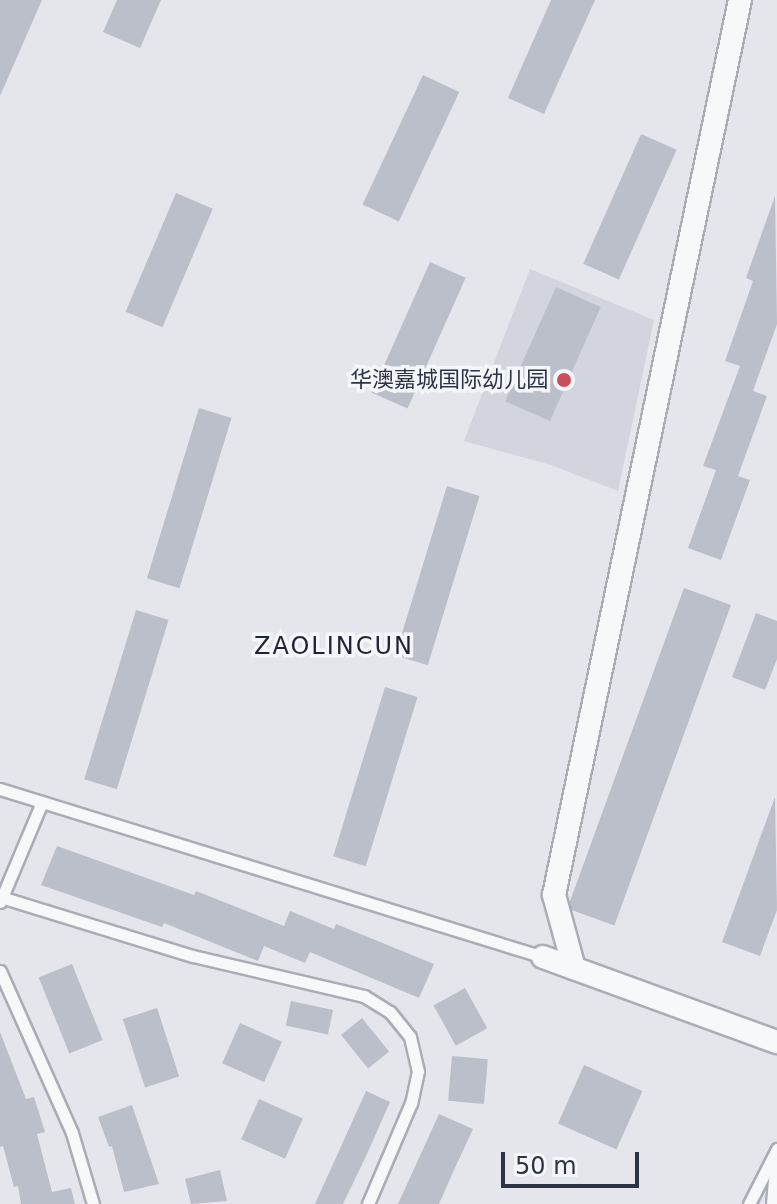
<!DOCTYPE html>
<meta charset="utf-8">
<style>
body{margin:0}
#map{position:relative;width:777px;height:1204px;overflow:hidden;background:#e4e6eb;font-family:"DejaVu Sans","Noto Sans SC",sans-serif}
div>[style]{position:absolute}
.built>*{inset:0;background:#d2d5dd}
.building>*{inset:0;background:#bbbfc9;transform-origin:0 0}
.roads{filter:drop-shadow(2px 0 #a9adb6) drop-shadow(-2px 0 #a9adb6) drop-shadow(0 2px #a9adb6) drop-shadow(0 -2px #a9adb6)}
.service>*{height:11px;margin:-5.5px;padding:0 5.5px;transform-origin:5.5px;border-radius:5.5px;background:#f7f8fa}
.minor>*{height:22px;margin:-11px;padding:0 11px;transform-origin:11px;border-radius:11px;background:#f7f8fa}
.dots>*{width:22px;height:22px;translate:-50% -50%;box-sizing:border-box;border:4px solid #f4f6f9;border-radius:50%}
span{translate:-50% -50%;white-space:nowrap;text-align:center;line-height:1.15;-webkit-text-stroke:7px #f4f6f9;paint-order:stroke}
.poi-label{font-size:22px;color:#2c3344}
.right{translate:-100% -50%;text-align:right}
.neighbourhood-label{font-size:24px;color:#1e2435;letter-spacing:2px}
.scale{position:absolute;left:501px;top:1152px;width:138px;height:36px;box-sizing:border-box;border:4px solid #2c3344;border-top:0;padding-left:10px;font-size:24px;line-height:28px;white-space:nowrap;color:#2c3344;-webkit-text-stroke:6px #f4f6f9;paint-order:stroke}
</style>
<div id="map">
<div class="built">
<i style="clip-path:polygon(530px 269px,654px 320px,618px 491px,551px 465px,464px 441px)"></i>
</div>
<div class="building">
<i style="clip-path:polygon(0 0,42px 0,0 96px)"></i>
<i style="clip-path:polygon(117px 0,161px 0,140px 48px,103px 32px)"></i>
<i style="clip-path:polygon(551px 0,595px 0,544px 114px,508px 98px)"></i>
<i style="left:423px;top:75px;width:40px;height:143px;rotate:25deg"></i>
<i style="left:641px;top:134px;width:39px;height:142px;rotate:24deg"></i>
<i style="left:176px;top:193px;width:40px;height:129px;rotate:23deg"></i>
<i style="clip-path:polygon(775px 196px,777px 324px,753px 391px,767px 396px,738px 476px,750px 480px,721px 560px,688px 548px,716px 470px,703px 466px,740px 366px,725px 361px,753px 281px,746px 278px)"></i>
<i style="left:430px;top:262px;width:39px;height:143px;rotate:24deg"></i>
<i style="left:556px;top:287px;width:49px;height:125px;rotate:24deg"></i>
<i style="left:199px;top:408px;width:34px;height:178px;rotate:17deg"></i>
<i style="left:447px;top:486px;width:34px;height:177px;rotate:17deg"></i>
<i style="left:684px;top:588px;width:50px;height:341px;rotate:20deg"></i>
<i style="left:136px;top:610px;width:34px;height:177px;rotate:17deg"></i>
<i style="clip-path:polygon(756px 613px,777px 621px,777px 659px,765px 690px,732px 677px)"></i>
<i style="left:385px;top:687px;width:34px;height:177px;rotate:17deg"></i>
<i style="clip-path:polygon(775px 797px,777px 910px,760px 956px,722px 942px)"></i>
<i style="clip-path:polygon(57px 846px,194px 895px,196px 891px,284px 926px,290px 911px,334px 929px,336px 924px,434px 964px,419px 998px,310px 952px,305px 963px,264px 946px,258px 961px,164px 923px,162px 927px,41px 885px)"></i>
<i style="left:72px;top:964px;width:82px;height:36px;rotate:68deg"></i>
<i style="left:465px;top:988px;width:46px;height:36px;rotate:61deg"></i>
<i style="left:291px;top:1001px;width:43px;height:25px;rotate:12deg"></i>
<i style="left:157px;top:1008px;width:72px;height:36px;rotate:72deg"></i>
<i style="left:362px;top:1018px;width:43px;height:27px;rotate:51deg"></i>
<i style="left:240px;top:1023px;width:46px;height:44px;rotate:24deg"></i>
<i style="clip-path:polygon(0 1032px,26px 1099px,34px 1097px,45px 1132px,37px 1134px,52px 1192px,71px 1188px,75px 1204px,21px 1204px,18px 1186px,14px 1187px,3px 1146px,0 1147px)"></i>
<i style="left:452px;top:1056px;width:36px;height:45px;rotate:5deg"></i>
<i style="left:584px;top:1065px;width:64px;height:64px;rotate:24deg"></i>
<i style="clip-path:polygon(366px 1091px,390px 1102px,367px 1154px,343px 1204px,315px 1204px)"></i>
<i style="left:259px;top:1099px;width:48px;height:44px;rotate:24deg"></i>
<i style="clip-path:polygon(132px 1105px,159px 1184px,124px 1192px,112px 1146px,109px 1147px,98px 1117px)"></i>
<i style="clip-path:polygon(439px 1114px,473px 1129px,454px 1170px,439px 1204px,398px 1204px)"></i>
<i style="clip-path:polygon(220px 1170px,227px 1201px,191px 1204px,185px 1179px)"></i>
</div>
<div class="roads">
<div class="service">
<i style="left:0;top:789px;width:568px;rotate:17.19deg"></i>
<i style="left:4px;top:898px;width:198px;rotate:17.1deg"></i>
<i style="left:193px;top:956px;width:176px;rotate:13.2deg"></i>
<i style="left:364px;top:996px;width:31px;rotate:32deg"></i>
<i style="left:390px;top:1012px;width:32px;rotate:51deg"></i>
<i style="left:410px;top:1037px;width:35px;rotate:77deg"></i>
<i style="left:418px;top:1071px;width:33px;rotate:102deg"></i>
<i style="left:411px;top:1103px;width:110px;rotate:113.1deg"></i>
<i style="left:0;top:902px;width:108px;rotate:-67.2deg"></i>
<i style="left:0;top:971px;width:177px;rotate:66deg"></i>
<i style="left:72px;top:1133px;width:74px;rotate:73.5deg"></i>
<i style="left:749px;top:1204px;width:62px;rotate:-63deg"></i>
<i style="left:772px;top:1204px;width:48px;rotate:-85.2deg"></i>
</div>
<div class="minor">
<i style="left:543px;top:957px;width:249px;rotate:20deg"></i>
<i style="left:574px;top:968px;width:76px;rotate:-105.3deg"></i>
<i style="left:554px;top:895px;width:914px;rotate:-78.26deg"></i>
</div>
</div>
<div class="dots">
<i style="left:564px;top:380px;background:#cc4e59"></i>
</div>
<div class="poi-label">
<span class="right" style="left:548px;top:380px">华澳嘉城国际幼儿园</span>
</div>
<div class="neighbourhood-label">
<span style="left:334px;top:647px">ZAOLINCUN</span>
</div>
<div class="scale">50 m</div>
</div>
